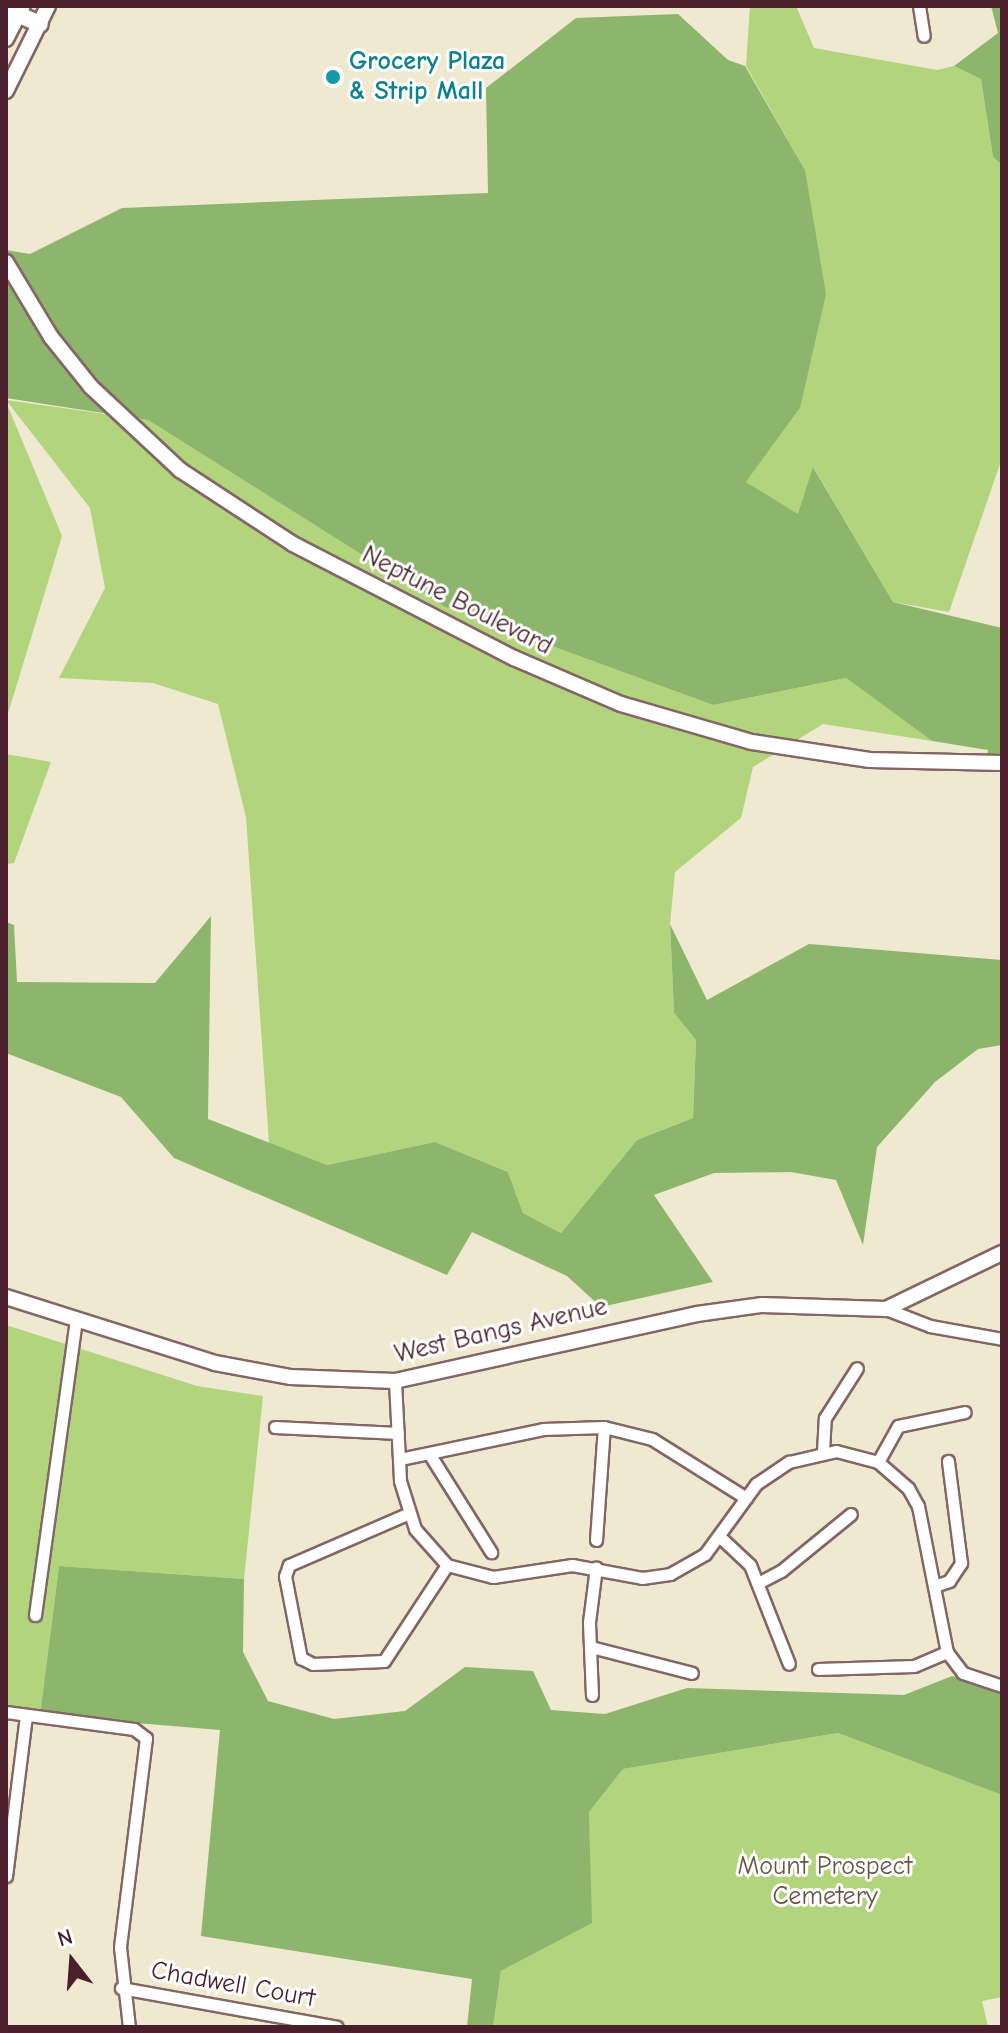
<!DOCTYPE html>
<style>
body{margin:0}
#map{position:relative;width:1008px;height:2033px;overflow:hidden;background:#eee9d0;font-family:"Comic Neue",sans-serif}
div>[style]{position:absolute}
.green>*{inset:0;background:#b2d47d}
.forest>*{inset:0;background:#8db66c}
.roads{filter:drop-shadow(2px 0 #836665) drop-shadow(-2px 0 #836665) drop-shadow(0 2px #836665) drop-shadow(0 -2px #836665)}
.minor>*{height:11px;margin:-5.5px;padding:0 5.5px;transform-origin:5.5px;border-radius:5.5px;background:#fff}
.tertiary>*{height:14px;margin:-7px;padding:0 7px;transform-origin:7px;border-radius:7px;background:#fff}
.primary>*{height:16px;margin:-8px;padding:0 8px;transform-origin:8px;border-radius:8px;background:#fff}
.dots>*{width:22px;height:22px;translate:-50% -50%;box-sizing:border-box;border:4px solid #fff;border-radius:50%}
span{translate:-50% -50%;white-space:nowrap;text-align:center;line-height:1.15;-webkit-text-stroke:6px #fff;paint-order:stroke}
.culture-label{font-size:26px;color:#0d838f;font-weight:700}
.left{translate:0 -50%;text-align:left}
.street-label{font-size:26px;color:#4a1f2b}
.park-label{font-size:26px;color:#695544}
.frame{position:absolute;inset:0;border:8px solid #4a1f2b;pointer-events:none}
.north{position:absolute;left:32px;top:1921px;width:80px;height:80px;-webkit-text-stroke:6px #fff;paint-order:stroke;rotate:343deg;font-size:22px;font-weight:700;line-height:32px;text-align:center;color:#4a1f2b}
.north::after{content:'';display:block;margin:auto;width:28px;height:36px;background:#4a1f2b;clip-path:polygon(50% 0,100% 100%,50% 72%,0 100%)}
</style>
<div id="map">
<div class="green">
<i style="clip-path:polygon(750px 6px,796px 6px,814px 48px,937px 70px,954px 66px,981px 79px,993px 157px,1002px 165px,1002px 458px,949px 612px,893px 602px,814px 468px,799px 515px,746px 482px,800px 408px,805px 170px,746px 66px)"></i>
<i style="clip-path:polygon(6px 400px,148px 420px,445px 607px,713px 705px,846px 678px,932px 741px,823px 724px,753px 767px,741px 818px,675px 872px,670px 924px,674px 1013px,696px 1040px,693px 1118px,637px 1140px,561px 1233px,523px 1213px,508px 1172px,435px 1142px,327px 1165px,269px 1143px,246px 817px,218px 704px,153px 683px,59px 678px,105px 588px,90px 508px)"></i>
<i style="clip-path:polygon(6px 402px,62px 536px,6px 720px)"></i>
<i style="clip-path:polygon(6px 754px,51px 762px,14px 863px,6px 864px)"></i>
<i style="clip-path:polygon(6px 1325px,197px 1386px,263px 1396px,244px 1579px,59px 1566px,40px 1715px,6px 1711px)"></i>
<i style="clip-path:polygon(838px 1733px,1002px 1795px,1002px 1997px,982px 2001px,988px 2027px,493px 2027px,501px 1971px,591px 1923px,589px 1812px,623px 1769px)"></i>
</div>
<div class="forest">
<i style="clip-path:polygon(991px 6px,1002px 6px,1002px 165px,993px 157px,981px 79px,954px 66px,998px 33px)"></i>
<i style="clip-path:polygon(678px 14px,728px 60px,745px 66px,805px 170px,826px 294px,800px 408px,746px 482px,798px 514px,813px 467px,893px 602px,1002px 628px,1002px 762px,986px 766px,988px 750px,932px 741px,846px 678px,713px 705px,445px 607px,148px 420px,6px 398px,6px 250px,30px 254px,122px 208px,488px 193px,486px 88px,576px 18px)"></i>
<i style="clip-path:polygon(211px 916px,208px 1119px,327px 1165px,435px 1142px,508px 1172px,523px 1213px,561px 1233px,637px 1140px,693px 1118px,696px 1040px,674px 1013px,670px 924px,707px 1000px,809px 944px,1002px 960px,1002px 1045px,978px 1049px,935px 1082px,877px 1147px,863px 1245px,836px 1180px,791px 1172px,714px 1173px,654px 1195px,713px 1282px,601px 1307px,567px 1276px,472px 1232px,447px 1275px,174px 1158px,121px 1097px,6px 1053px,6px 922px,14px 925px,17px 982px,155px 983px)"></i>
<i style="clip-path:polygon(59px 1566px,244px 1579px,243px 1652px,268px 1701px,334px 1719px,405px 1711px,465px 1667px,533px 1671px,551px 1710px,605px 1714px,687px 1688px,904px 1695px,952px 1676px,1002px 1689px,1002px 1795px,838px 1733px,623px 1769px,589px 1812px,592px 1923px,501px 1971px,493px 2027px,467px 2027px,472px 1979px,201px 1936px,220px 1730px,40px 1715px)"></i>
</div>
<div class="roads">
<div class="minor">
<i style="left:919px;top:6px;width:30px;rotate:81deg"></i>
<i style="left:886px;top:1309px;width:47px;rotate:21.1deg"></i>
<i style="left:930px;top:1326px;width:73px;rotate:10.2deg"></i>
<i style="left:395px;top:1381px;width:100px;rotate:87.1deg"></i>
<i style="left:400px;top:1481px;width:50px;rotate:72.6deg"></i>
<i style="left:415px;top:1529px;width:48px;rotate:48.4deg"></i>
<i style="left:447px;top:1565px;width:48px;rotate:14.6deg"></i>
<i style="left:493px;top:1577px;width:80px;rotate:-8.6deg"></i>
<i style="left:572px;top:1565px;width:71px;rotate:10.5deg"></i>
<i style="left:642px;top:1578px;width:28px;rotate:-8deg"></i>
<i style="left:670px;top:1574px;width:40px;rotate:-29.7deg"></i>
<i style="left:705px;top:1554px;width:87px;rotate:-53.9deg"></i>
<i style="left:756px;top:1484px;width:40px;rotate:-34deg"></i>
<i style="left:789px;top:1462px;width:48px;rotate:-13.2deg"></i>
<i style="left:836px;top:1451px;width:43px;rotate:14.7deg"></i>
<i style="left:878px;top:1462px;width:40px;rotate:41deg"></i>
<i style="left:908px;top:1488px;width:21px;rotate:61deg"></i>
<i style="left:918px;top:1506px;width:149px;rotate:78.8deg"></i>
<i style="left:947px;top:1652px;width:26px;rotate:53deg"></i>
<i style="left:963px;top:1673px;width:41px;rotate:18.4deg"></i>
<i style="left:275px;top:1427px;width:123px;rotate:2.8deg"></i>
<i style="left:823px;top:1452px;width:34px;rotate:-87deg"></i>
<i style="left:825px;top:1418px;width:59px;rotate:-57.4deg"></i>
<i style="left:430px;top:1455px;width:115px;rotate:57.8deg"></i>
<i style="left:400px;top:1459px;width:146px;rotate:-11.8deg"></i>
<i style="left:543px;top:1429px;width:61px;rotate:-1.9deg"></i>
<i style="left:604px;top:1427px;width:49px;rotate:14deg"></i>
<i style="left:652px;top:1439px;width:111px;rotate:32.1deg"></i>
<i style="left:878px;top:1462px;width:41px;rotate:-60.9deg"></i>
<i style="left:898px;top:1426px;width:68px;rotate:-11.8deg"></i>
<i style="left:407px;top:1514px;width:129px;rotate:156.6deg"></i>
<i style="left:289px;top:1565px;width:12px;rotate:110deg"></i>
<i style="left:285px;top:1576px;width:84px;rotate:79deg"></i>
<i style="left:301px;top:1658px;width:13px;rotate:27deg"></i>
<i style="left:313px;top:1664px;width:71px;rotate:-2.4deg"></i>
<i style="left:384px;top:1661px;width:115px;rotate:-56.7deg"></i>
<i style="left:719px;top:1536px;width:42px;rotate:43.1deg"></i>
<i style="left:750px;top:1565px;width:106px;rotate:68.5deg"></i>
<i style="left:596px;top:1540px;width:113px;rotate:-86deg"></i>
<i style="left:758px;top:1583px;width:26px;rotate:-28deg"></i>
<i style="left:781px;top:1571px;width:90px;rotate:-39.2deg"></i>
<i style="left:934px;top:1586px;width:16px;rotate:-18deg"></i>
<i style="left:949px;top:1581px;width:22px;rotate:-56deg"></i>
<i style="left:961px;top:1563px;width:103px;rotate:-97.3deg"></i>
<i style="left:35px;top:1615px;width:298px;rotate:-82.1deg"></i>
<i style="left:591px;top:1647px;width:104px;rotate:14.4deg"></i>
<i style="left:818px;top:1669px;width:96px;rotate:-1.8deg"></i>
<i style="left:914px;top:1666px;width:36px;rotate:-23deg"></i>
<i style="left:592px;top:1695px;width:73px;rotate:-92.4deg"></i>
<i style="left:589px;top:1622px;width:55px;rotate:-82.7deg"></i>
<i style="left:6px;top:1712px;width:129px;rotate:7.6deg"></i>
<i style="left:134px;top:1729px;width:15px;rotate:37deg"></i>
<i style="left:146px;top:1738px;width:211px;rotate:97.1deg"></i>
<i style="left:120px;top:1947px;width:81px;rotate:83.6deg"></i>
<i style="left:6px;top:1876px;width:162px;rotate:-82.9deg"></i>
<i style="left:121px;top:1988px;width:219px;rotate:10.2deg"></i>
</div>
<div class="tertiary">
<i style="left:6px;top:39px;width:37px;rotate:-63deg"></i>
<i style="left:6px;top:91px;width:95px;rotate:-63.7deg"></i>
<i style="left:6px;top:262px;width:87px;rotate:59deg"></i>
<i style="left:51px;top:337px;width:64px;rotate:51.3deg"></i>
<i style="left:91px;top:387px;width:122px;rotate:43deg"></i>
<i style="left:180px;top:470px;width:135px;rotate:33.2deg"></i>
<i style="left:293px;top:544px;width:249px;rotate:27.3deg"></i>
<i style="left:514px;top:658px;width:116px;rotate:23.3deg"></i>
<i style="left:621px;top:704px;width:136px;rotate:16.2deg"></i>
<i style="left:752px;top:742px;width:119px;rotate:8.7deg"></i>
<i style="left:870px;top:760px;width:132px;rotate:1.3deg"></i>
<i style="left:6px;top:1297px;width:219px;rotate:17.5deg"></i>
<i style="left:215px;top:1363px;width:76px;rotate:10.6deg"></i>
<i style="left:290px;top:1377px;width:105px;rotate:2.2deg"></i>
<i style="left:395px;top:1381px;width:309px;rotate:-12.5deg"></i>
<i style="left:697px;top:1314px;width:66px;rotate:-7.9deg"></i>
<i style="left:762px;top:1305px;width:124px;rotate:1.8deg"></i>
<i style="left:886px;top:1309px;width:129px;rotate:-25.8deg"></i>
</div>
<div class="primary">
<i style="left:6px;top:9px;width:37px;rotate:24deg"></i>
</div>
</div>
<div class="dots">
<i style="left:333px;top:77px;background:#0f9aa8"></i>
</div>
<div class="culture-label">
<span class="left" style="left:349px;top:77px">Grocery Plaza<br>&amp; Strip Mall</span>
</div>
<div class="street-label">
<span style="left:457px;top:601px;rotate:27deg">Neptune Boulevard</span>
<span style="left:501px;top:1331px;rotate:-13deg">West Bangs Avenue</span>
<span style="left:233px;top:1985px;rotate:10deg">Chadwell Court</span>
</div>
<div class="park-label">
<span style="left:825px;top:1882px">Mount Prospect<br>Cemetery</span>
</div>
<div class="frame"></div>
<div class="north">N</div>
</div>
